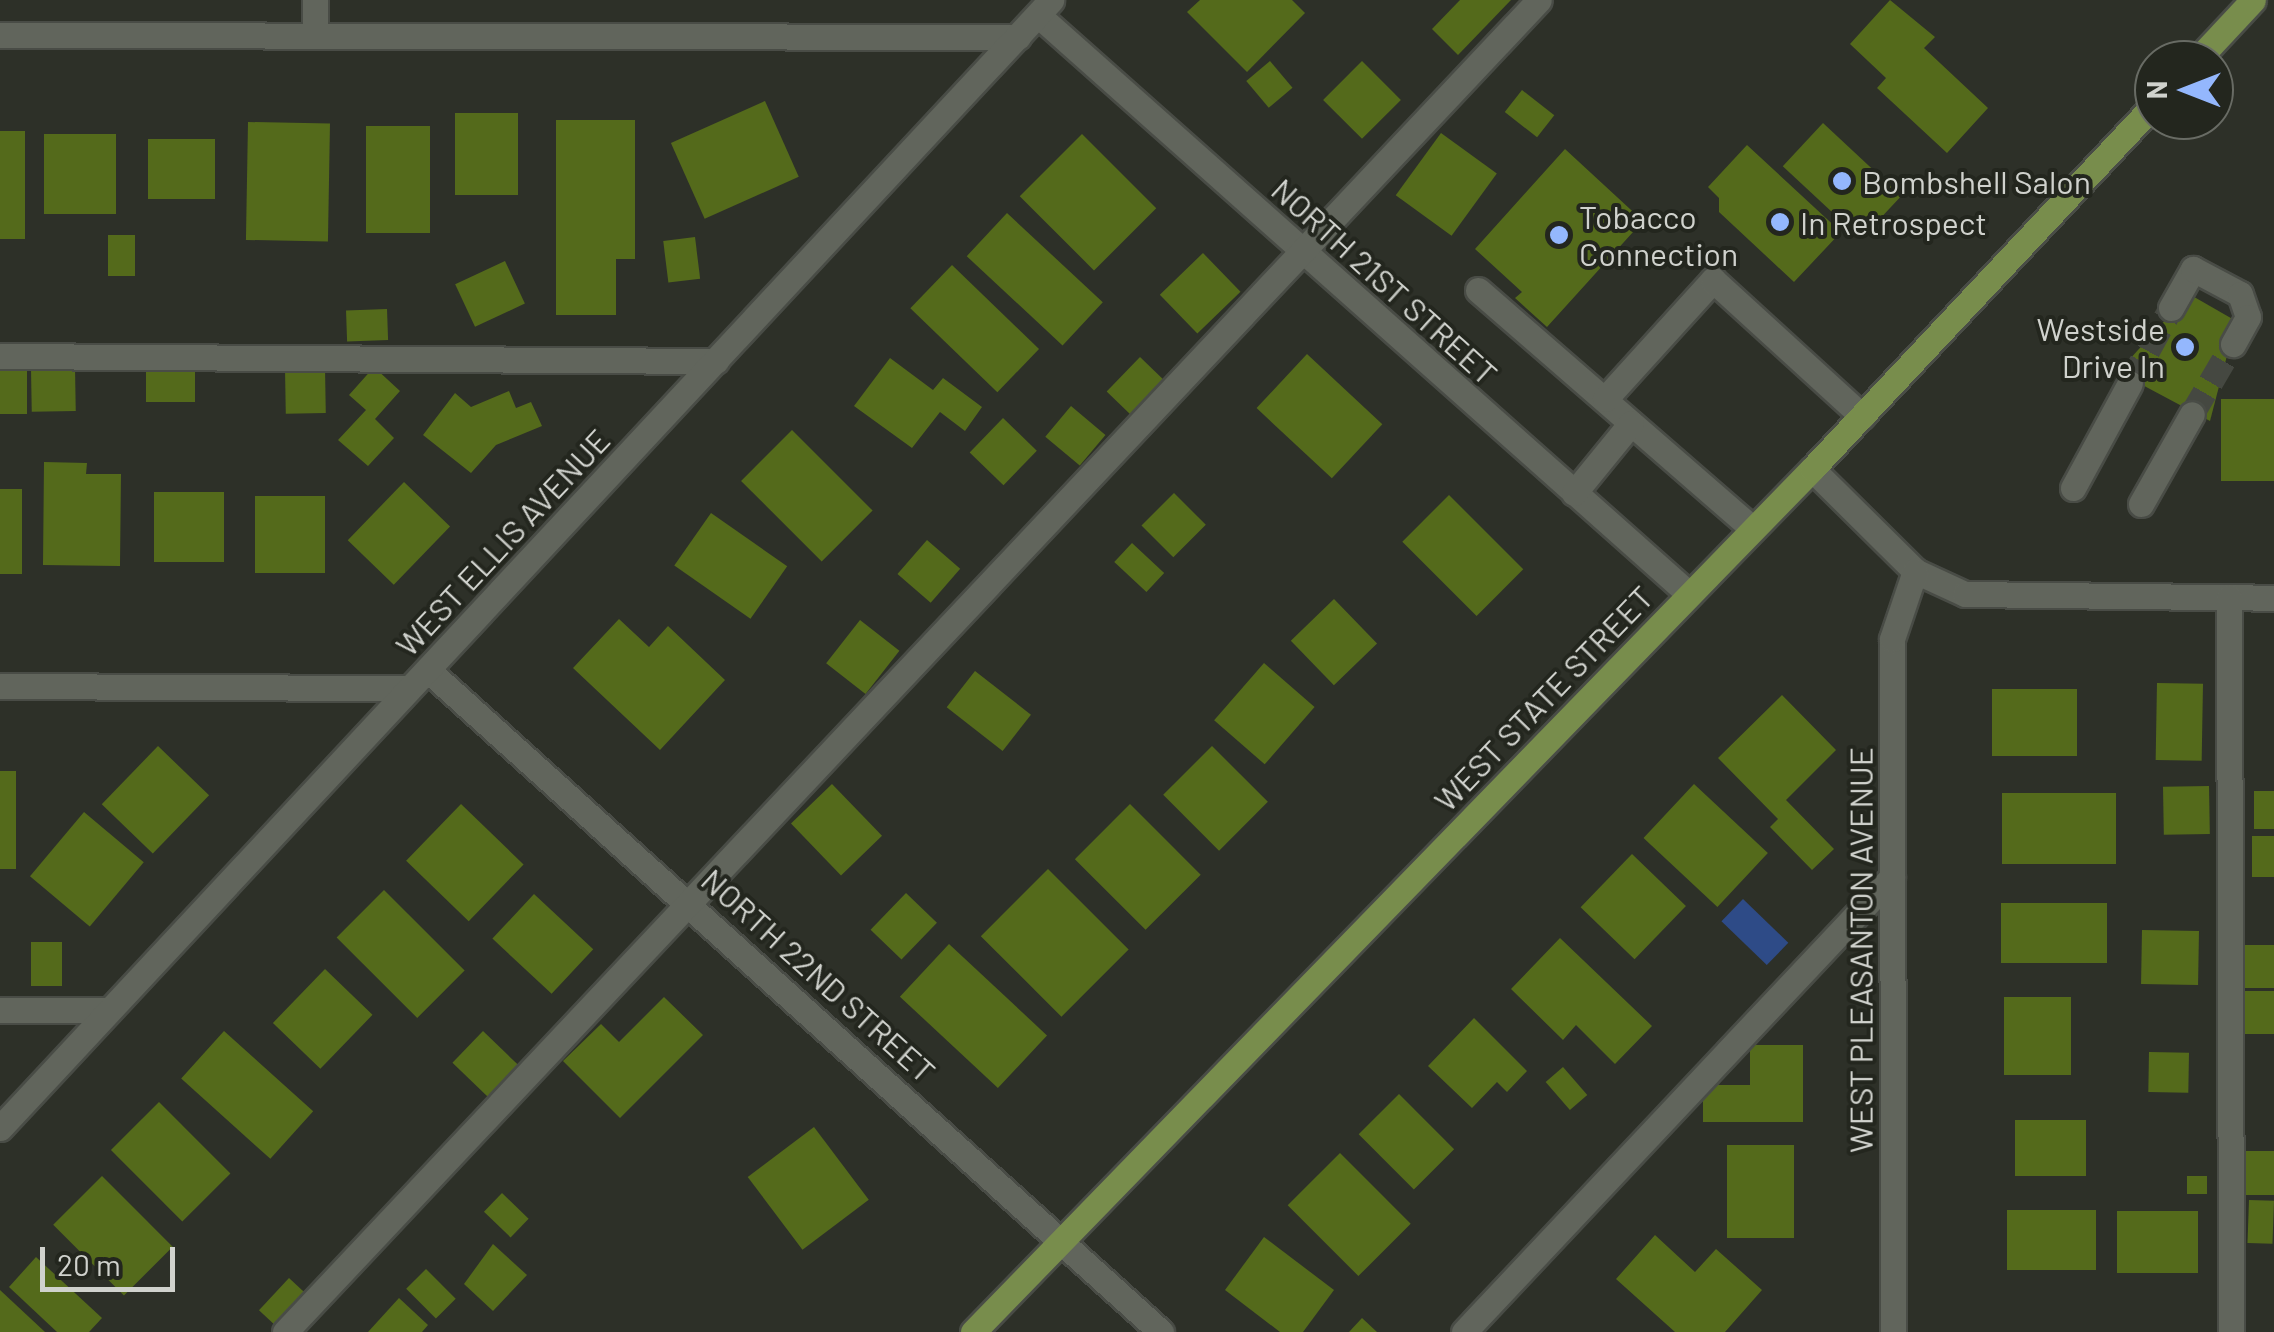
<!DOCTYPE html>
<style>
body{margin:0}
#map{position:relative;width:2274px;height:1332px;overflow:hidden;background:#2d3028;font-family:Barlow,sans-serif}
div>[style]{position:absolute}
.water>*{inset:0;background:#2e4b87;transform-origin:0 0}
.building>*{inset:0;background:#546a1b;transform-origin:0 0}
.minor-tunnel>*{height:25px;margin-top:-12.5px;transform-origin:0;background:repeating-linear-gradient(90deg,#454841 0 25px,transparent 0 37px)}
.roads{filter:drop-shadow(2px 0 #494c46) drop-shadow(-2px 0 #494c46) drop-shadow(0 2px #494c46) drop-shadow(0 -2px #494c46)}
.minor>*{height:25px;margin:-12.5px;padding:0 12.5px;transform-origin:12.5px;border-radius:12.5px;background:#61655c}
.major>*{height:25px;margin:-12.5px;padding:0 12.5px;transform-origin:12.5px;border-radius:12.5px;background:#788d4c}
.dots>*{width:28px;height:28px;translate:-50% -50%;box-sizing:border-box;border:5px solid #23261e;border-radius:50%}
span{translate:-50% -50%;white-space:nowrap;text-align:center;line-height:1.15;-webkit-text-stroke:8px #23261e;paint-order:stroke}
.poi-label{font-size:32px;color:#d0d2cd}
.left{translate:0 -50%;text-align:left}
.right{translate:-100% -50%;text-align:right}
.street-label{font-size:32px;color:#d0d2cd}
.north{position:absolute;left:2134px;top:40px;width:100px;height:100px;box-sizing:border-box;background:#23261e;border:2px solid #686b64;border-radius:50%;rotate:270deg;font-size:28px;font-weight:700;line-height:40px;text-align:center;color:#d0d2cd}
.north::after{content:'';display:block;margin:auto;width:35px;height:45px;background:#94b7fd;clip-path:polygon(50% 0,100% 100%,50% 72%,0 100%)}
.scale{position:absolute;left:40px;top:1247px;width:135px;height:45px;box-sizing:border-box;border:5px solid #d0d2cd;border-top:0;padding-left:12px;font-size:30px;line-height:35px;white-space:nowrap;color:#d0d2cd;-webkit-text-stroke:8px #23261e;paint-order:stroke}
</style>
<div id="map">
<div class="water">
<i style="left:1743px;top:899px;width:63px;height:31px;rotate:44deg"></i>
</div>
<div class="building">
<i style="clip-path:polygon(1200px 0,1292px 0,1305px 13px,1247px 72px,1187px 12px)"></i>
<i style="clip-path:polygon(1460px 0,1511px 0,1458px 55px,1432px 29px)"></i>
<i style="clip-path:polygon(1890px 0,1935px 37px,1924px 48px,1988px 108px,1947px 153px,1877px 88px,1886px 78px,1850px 44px)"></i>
<i style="left:1270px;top:61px;width:35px;height:31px;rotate:50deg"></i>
<i style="left:1362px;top:61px;width:55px;height:55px;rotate:45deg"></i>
<i style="left:1522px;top:90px;width:41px;height:28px;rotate:38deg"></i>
<i style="left:765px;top:101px;width:83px;height:103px;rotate:66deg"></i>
<i style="left:455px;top:113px;width:63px;height:82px"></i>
<i style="clip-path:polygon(556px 120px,635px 120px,635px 259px,616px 259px,616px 315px,556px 315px)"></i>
<i style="left:248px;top:122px;width:82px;height:118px;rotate:1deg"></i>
<i style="left:1823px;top:123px;width:107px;height:59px;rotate:43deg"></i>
<i style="left:366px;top:126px;width:64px;height:107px"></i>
<i style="left:0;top:131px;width:25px;height:108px"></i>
<i style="left:1441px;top:133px;width:69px;height:77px;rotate:36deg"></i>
<i style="left:44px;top:134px;width:72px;height:80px"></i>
<i style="left:1082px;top:134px;width:105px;height:88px;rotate:45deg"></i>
<i style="left:148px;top:139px;width:67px;height:60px"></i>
<i style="clip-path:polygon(1747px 145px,1841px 232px,1794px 282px,1719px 212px,1719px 198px,1708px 187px)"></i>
<i style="clip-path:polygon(1565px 149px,1643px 221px,1547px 327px,1515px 298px,1522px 292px,1475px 249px)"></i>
<i style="left:1007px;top:213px;width:131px;height:59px;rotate:43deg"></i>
<i style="left:108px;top:235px;width:27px;height:41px"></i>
<i style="left:695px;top:237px;width:42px;height:32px;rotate:83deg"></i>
<i style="left:1203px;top:253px;width:54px;height:60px;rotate:46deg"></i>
<i style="left:505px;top:261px;width:47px;height:55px;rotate:65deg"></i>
<i style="left:952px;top:265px;width:121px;height:60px;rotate:44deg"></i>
<i style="clip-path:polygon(2189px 294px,2236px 321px,2210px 421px,2118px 372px)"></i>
<i style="left:387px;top:309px;width:31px;height:41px;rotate:88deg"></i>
<i style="left:1307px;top:354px;width:103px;height:74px;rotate:43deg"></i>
<i style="left:1140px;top:357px;width:36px;height:48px;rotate:44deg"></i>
<i style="clip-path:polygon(890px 358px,933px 390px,943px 378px,982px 407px,965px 431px,940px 412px,912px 448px,854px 406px)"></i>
<i style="left:0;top:367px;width:27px;height:47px"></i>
<i style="clip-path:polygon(374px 367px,400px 391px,375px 419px,394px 438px,368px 466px,338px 440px,366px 410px,349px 395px)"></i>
<i style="left:75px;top:368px;width:43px;height:44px;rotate:89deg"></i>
<i style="left:325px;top:368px;width:45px;height:40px;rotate:89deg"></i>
<i style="left:146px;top:371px;width:49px;height:31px"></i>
<i style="clip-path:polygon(509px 391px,516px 408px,531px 402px,542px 426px,496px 445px,471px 473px,423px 435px,455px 393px,471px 407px)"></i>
<i style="left:2221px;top:399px;width:53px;height:82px"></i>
<i style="left:1071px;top:406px;width:45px;height:40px;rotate:40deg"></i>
<i style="left:1003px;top:418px;width:47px;height:48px;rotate:44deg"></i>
<i style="left:792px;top:430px;width:114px;height:72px;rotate:45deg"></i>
<i style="clip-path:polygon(44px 462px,87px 463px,86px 474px,121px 474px,120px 566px,43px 565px)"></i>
<i style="left:404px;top:482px;width:64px;height:81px;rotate:44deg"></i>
<i style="left:0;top:489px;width:22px;height:85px"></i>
<i style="left:154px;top:492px;width:70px;height:70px"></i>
<i style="left:1174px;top:493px;width:45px;height:46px;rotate:45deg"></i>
<i style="left:1449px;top:495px;width:105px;height:66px;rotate:45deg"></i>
<i style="left:255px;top:496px;width:70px;height:77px"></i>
<i style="left:711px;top:513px;width:93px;height:64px;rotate:35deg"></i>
<i style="left:927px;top:540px;width:44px;height:45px;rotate:41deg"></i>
<i style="left:1132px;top:543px;width:44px;height:26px;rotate:43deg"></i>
<i style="left:1334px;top:599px;width:62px;height:60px;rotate:46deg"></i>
<i style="clip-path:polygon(619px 619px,649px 647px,668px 626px,725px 680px,660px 750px,573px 668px)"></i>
<i style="left:860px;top:620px;width:50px;height:55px;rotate:38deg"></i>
<i style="left:1264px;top:663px;width:67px;height:76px;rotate:41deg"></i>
<i style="left:975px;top:671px;width:71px;height:46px;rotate:38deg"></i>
<i style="left:2157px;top:683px;width:46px;height:77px;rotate:1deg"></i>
<i style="left:1992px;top:689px;width:85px;height:67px"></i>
<i style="clip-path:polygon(1782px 695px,1836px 750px,1786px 800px,1834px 849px,1812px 870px,1770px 827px,1778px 819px,1718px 758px)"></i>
<i style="left:158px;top:746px;width:71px;height:81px;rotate:44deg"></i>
<i style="left:1212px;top:746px;width:79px;height:69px;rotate:45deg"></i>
<i style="left:0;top:771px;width:16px;height:98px"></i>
<i style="left:832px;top:784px;width:72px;height:57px;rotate:46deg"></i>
<i style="left:1694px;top:784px;width:101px;height:74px;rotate:43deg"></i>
<i style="left:2209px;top:786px;width:48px;height:46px;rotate:89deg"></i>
<i style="left:2274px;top:791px;width:38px;height:20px;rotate:90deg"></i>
<i style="left:2002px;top:793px;width:114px;height:71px"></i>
<i style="left:461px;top:804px;width:87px;height:79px;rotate:44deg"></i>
<i style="left:1130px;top:804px;width:100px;height:78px;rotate:45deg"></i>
<i style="left:84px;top:812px;width:78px;height:84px;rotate:40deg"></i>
<i style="left:2252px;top:836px;width:22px;height:41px"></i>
<i style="left:1632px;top:854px;width:75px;height:74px;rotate:44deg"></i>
<i style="left:1048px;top:869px;width:114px;height:95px;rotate:45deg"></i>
<i style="left:384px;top:890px;width:114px;height:67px;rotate:45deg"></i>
<i style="left:906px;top:893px;width:43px;height:51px;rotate:44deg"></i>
<i style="left:534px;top:894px;width:81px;height:61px;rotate:43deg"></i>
<i style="left:2001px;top:903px;width:106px;height:60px"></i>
<i style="left:2142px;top:930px;width:57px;height:54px;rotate:1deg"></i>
<i style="clip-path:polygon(1560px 938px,1652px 1026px,1615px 1064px,1576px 1025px,1563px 1040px,1511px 989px)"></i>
<i style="left:62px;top:942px;width:44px;height:31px;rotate:90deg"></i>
<i style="left:949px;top:944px;width:134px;height:72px;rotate:43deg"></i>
<i style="left:2243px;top:945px;width:31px;height:43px"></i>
<i style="left:325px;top:969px;width:66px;height:75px;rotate:44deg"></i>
<i style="left:2244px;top:991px;width:30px;height:43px"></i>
<i style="clip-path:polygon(664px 997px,703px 1035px,620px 1118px,563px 1061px,601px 1024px,619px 1042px)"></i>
<i style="left:2004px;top:997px;width:67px;height:78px"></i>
<i style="clip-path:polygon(1474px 1018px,1527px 1071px,1507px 1092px,1497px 1082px,1472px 1108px,1428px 1066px)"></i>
<i style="left:224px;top:1031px;width:120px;height:64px;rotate:42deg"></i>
<i style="left:483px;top:1031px;width:52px;height:44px;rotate:44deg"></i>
<i style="clip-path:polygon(1750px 1045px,1803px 1045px,1803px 1122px,1703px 1122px,1703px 1085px,1750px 1085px)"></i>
<i style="left:2149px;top:1052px;width:40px;height:40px;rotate:1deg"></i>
<i style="left:1563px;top:1067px;width:37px;height:23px;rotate:49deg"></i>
<i style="left:1399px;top:1094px;width:78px;height:57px;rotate:45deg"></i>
<i style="left:159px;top:1102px;width:101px;height:68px;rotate:45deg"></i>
<i style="left:2015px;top:1120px;width:71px;height:56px"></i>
<i style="left:814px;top:1127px;width:91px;height:83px;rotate:53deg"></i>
<i style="left:1727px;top:1145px;width:67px;height:93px"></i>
<i style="left:2274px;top:1151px;width:44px;height:31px;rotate:90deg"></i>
<i style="left:1340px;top:1153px;width:100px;height:74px;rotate:45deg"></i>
<i style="left:102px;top:1176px;width:100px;height:69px;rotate:45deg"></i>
<i style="left:2207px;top:1176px;width:18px;height:20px;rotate:90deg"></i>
<i style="left:502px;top:1193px;width:37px;height:26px;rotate:44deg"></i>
<i style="left:2249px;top:1200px;width:25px;height:43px;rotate:2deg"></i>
<i style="left:2007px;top:1210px;width:89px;height:60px"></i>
<i style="left:2117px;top:1211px;width:81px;height:62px"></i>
<i style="clip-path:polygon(1655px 1235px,1695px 1272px,1716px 1249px,1762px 1290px,1725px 1332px,1675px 1332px,1616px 1279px)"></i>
<i style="clip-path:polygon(1264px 1237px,1334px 1290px,1303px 1332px,1280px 1332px,1225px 1290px)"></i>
<i style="clip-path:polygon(493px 1244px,527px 1275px,493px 1311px,464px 1284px)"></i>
<i style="clip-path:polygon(36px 1257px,102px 1318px,89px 1332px,57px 1332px,9px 1287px)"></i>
<i style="left:426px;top:1269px;width:42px;height:28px;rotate:45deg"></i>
<i style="left:289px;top:1278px;width:25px;height:44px;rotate:43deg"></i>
<i style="clip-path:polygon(0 1290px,45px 1332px,0 1332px)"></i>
<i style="clip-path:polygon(399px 1298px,428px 1325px,422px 1332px,368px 1332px)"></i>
<i style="clip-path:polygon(1362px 1318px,1377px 1332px,1349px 1332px)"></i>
</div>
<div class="minor-tunnel">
<i style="left:2130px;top:383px;width:85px;rotate:-61.3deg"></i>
<i style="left:2192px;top:414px;width:81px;rotate:-59.6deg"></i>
</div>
<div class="roads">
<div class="minor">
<i style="left:315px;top:0;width:36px;rotate:90deg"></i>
<i style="left:1038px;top:15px;width:871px;rotate:41.65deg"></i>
<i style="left:0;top:35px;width:1018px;rotate:0.11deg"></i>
<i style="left:1478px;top:290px;width:364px;rotate:41deg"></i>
<i style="left:2171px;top:308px;width:45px;rotate:-60.6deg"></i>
<i style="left:2193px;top:269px;width:53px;rotate:28deg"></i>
<i style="left:2240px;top:294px;width:24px;rotate:71deg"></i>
<i style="left:2248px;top:317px;width:31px;rotate:119deg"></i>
<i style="left:0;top:356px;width:716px;rotate:0.4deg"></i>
<i style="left:1605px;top:399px;width:161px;rotate:-47.8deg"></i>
<i style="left:1713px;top:280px;width:202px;rotate:42.4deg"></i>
<i style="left:1812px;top:469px;width:145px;rotate:44.7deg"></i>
<i style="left:1915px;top:571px;width:55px;rotate:24.7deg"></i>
<i style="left:1965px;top:594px;width:309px;rotate:0.7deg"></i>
<i style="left:2073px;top:488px;width:119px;rotate:-61.5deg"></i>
<i style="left:1574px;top:493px;width:90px;rotate:-50.8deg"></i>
<i style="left:2141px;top:504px;width:103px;rotate:-60.5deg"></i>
<i style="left:2229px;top:597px;width:735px;rotate:89.84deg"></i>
<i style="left:430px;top:672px;width:985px;rotate:42.08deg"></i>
<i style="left:0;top:686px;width:409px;rotate:0.3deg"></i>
<i style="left:0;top:1010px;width:109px"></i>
<i style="left:0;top:1128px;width:1542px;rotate:-47.02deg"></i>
<i style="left:285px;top:1332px;width:1829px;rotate:-46.73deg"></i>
<i style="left:1464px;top:1332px;width:625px;rotate:-46.75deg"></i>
<i style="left:1893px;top:1332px;width:693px;rotate:-90.08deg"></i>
<i style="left:1892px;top:639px;width:72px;rotate:-71.3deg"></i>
</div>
<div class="major">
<i style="left:2197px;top:60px;width:82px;rotate:-47deg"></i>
<i style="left:973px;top:1332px;width:1204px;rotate:-45.81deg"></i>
<i style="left:1812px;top:469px;width:499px;rotate:-46.8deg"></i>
</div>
</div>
<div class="dots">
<i style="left:1842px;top:181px;background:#94b7fd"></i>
<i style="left:1780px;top:222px;background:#94b7fd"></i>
<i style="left:1559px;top:235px;background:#94b7fd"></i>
<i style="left:2185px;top:347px;background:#94b7fd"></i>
</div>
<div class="poi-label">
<span class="left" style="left:1862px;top:181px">Bombshell Salon</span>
<span class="left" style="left:1579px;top:235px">Tobacco<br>Connection</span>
<span class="left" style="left:1800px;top:222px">In Retrospect</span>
<span class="right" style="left:2165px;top:347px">Westside<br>Drive In</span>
</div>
<div class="street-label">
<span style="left:1385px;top:281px;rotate:42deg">NORTH 21ST STREET</span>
<span style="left:502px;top:542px;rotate:-47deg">WEST ELLIS AVENUE</span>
<span style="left:1543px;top:698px;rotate:-46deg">WEST STATE STREET</span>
<span style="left:1860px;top:950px;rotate:-90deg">WEST PLEASANTON AVENUE</span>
<span style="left:819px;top:975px;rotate:42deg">NORTH 22ND STREET</span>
</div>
<div class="north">N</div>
<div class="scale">20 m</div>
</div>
